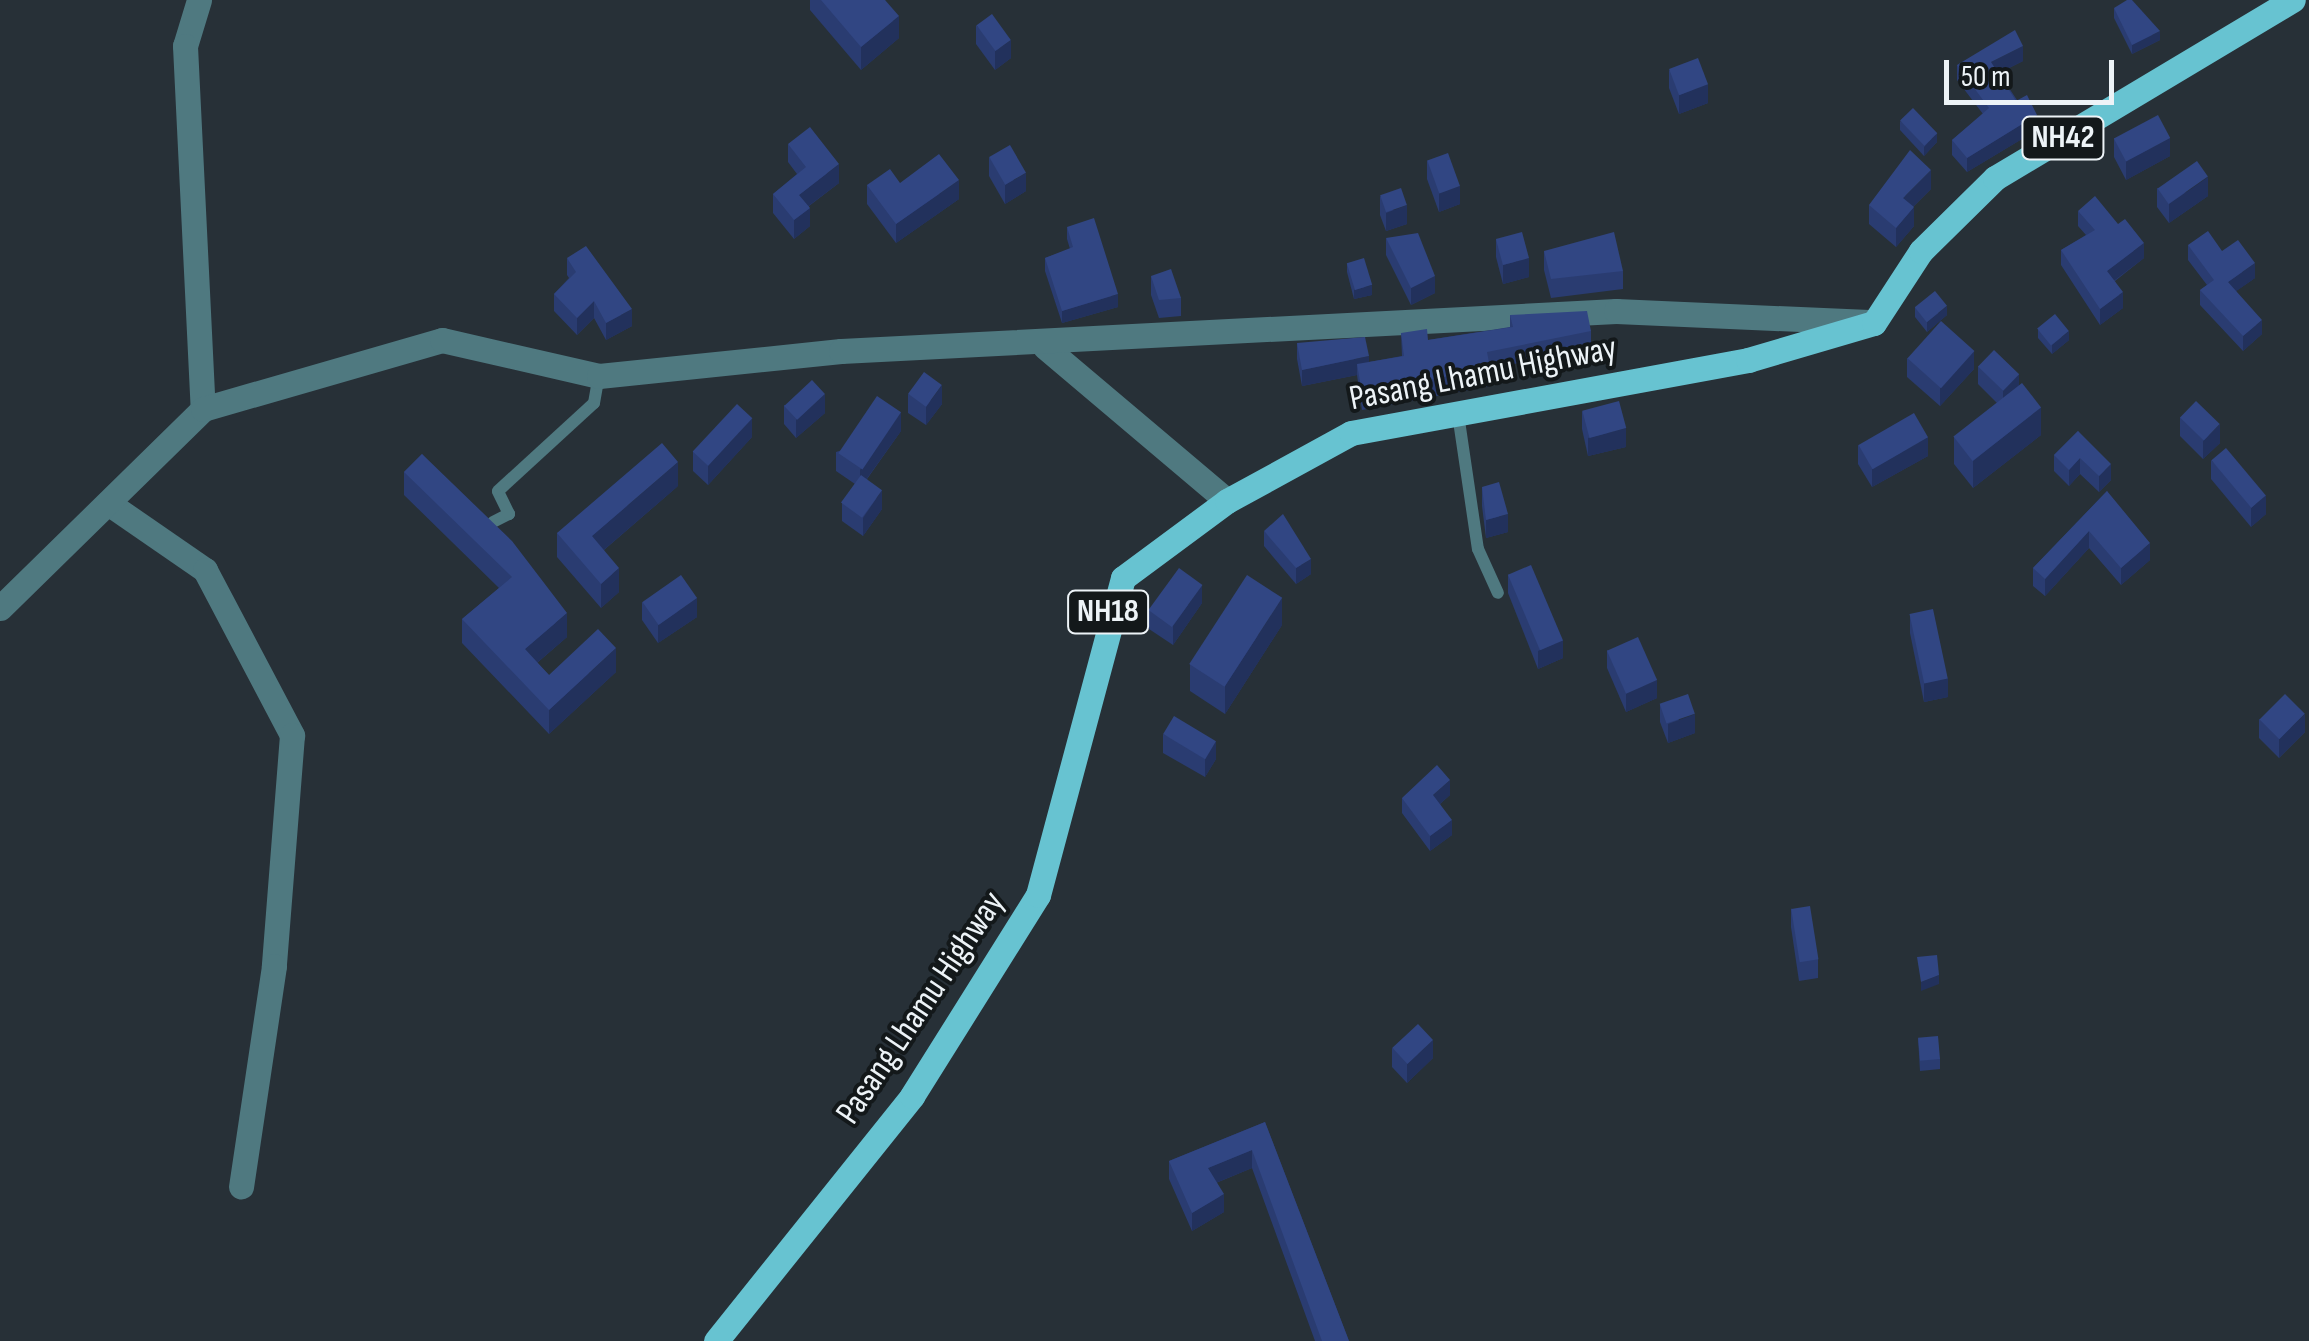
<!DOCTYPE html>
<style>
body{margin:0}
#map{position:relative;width:2309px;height:1341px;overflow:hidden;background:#273037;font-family:"Sofia Sans Condensed",sans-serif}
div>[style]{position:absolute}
.service>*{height:12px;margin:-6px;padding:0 6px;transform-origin:6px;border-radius:6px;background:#4f7980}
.minor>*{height:25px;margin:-12.5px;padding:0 12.5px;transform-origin:12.5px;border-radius:12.5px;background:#4f7980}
.primary>*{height:25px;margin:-12.5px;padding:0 12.5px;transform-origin:12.5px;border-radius:12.5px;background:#67c3d1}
.wall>*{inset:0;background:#2a3c71}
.shaded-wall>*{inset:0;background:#22315c}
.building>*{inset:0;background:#314683;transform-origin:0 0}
span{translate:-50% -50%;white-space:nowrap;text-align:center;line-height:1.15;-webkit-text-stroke:8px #13181a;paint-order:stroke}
.shield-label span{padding:2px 8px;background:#13181a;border:2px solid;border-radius:8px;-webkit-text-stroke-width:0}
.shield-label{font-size:32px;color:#edf3f7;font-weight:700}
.street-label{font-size:35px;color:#edf3f7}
.scale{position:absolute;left:1944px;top:60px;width:170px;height:45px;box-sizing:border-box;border:5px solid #edf3f7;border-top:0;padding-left:12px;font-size:30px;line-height:35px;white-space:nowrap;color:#edf3f7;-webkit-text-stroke:8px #13181a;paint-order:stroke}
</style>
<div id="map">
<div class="service">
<i style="left:1458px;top:414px;width:136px;rotate:81.6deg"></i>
<i style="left:1478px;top:549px;width:48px;rotate:65.6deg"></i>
<i style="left:493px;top:522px;width:18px;rotate:-27deg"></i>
<i style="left:509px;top:514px;width:25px;rotate:-116deg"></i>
<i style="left:498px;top:491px;width:130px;rotate:-42.5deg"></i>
<i style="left:594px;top:403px;width:27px;rotate:-80deg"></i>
</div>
<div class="minor">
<i style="left:199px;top:0;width:48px;rotate:106.9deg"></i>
<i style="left:185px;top:46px;width:363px;rotate:87.2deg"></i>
<i style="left:1045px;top:347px;width:238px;rotate:40.2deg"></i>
<i style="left:108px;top:503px;width:118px;rotate:34.6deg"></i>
<i style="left:205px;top:570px;width:187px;rotate:62.2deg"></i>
<i style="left:292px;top:735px;width:232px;rotate:94.5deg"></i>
<i style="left:274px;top:966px;width:223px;rotate:98.5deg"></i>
<i style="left:0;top:608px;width:284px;rotate:-44.4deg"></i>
<i style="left:203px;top:409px;width:249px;rotate:-16.1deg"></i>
<i style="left:442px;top:340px;width:161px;rotate:12.9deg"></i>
<i style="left:599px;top:376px;width:243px;rotate:-5.9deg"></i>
<i style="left:841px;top:351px;width:776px;rotate:-2.95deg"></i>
<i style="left:1616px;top:311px;width:253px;rotate:2.5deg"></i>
</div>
<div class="primary">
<i style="left:716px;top:1341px;width:314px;rotate:-51.3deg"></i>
<i style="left:912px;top:1096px;width:237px;rotate:-57.9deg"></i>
<i style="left:1038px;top:895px;width:328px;rotate:-75deg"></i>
<i style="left:1123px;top:578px;width:129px;rotate:-36.5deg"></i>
<i style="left:1227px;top:501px;width:141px;rotate:-28.7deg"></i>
<i style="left:1351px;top:433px;width:404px;rotate:-10.4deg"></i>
<i style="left:1748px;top:360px;width:131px;rotate:-16.4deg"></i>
<i style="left:1874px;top:323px;width:86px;rotate:-56.9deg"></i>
<i style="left:1921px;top:251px;width:104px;rotate:-44.6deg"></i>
<i style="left:1995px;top:178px;width:347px;rotate:-30.9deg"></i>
</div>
<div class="wall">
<i style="clip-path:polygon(810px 0,885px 0,899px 38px,861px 70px,810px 10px)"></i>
<i style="clip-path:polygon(2114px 8px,2160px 40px,2132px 54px,2114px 18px)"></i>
<i style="clip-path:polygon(976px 25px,1011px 58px,995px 70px,976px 44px)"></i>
<i style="clip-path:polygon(2023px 61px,1999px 73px,2037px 130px,1967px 172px,1952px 155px,1952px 140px,1983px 114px,1957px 80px,1957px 65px)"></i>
<i style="clip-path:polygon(1669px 70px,1708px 103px,1679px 114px,1669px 88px)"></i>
<i style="clip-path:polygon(1900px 121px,1937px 142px,1924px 156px,1900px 130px)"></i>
<i style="clip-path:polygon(2114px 138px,2170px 156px,2126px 180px,2114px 157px)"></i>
<i style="clip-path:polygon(788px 144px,839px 183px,809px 206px,810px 226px,794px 239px,773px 213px,773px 194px,797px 174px,788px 162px)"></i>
<i style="clip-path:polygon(989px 157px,1026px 191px,1005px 204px,989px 176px)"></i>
<i style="clip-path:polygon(1427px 160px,1460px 204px,1439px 212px,1427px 179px)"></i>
<i style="clip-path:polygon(900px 183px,959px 199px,896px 243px,867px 204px,867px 185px)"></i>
<i style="clip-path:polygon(2157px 188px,2208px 196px,2169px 223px,2157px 207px)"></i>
<i style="clip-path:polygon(1931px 189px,1913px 207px,1914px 226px,1896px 247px,1869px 224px,1869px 205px)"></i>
<i style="clip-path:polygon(1380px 196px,1407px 224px,1386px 231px,1380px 215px)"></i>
<i style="clip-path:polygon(2078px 211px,2144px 258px,2115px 281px,2123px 308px,2100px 325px,2061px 265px,2061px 250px,2086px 235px,2078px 226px)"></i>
<i style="clip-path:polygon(1067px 227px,1118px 307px,1062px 323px,1045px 271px,1045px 258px,1070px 249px,1067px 239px)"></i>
<i style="clip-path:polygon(1386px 238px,1435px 293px,1411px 305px,1386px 255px)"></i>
<i style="clip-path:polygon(1496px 239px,1529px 277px,1503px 284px,1496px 257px)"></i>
<i style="clip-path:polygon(2188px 245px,2255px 278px,2236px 291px,2262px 334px,2243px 351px,2200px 305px,2200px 290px,2207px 285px,2188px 260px)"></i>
<i style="clip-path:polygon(1544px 251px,1623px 271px,1623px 289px,1551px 298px,1544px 270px)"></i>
<i style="clip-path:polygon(567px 258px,632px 326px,606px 340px,594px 318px,577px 335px,554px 311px,554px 294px,569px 278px,567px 275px)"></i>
<i style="clip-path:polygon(1347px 263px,1372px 295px,1354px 299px,1347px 272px)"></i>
<i style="clip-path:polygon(1151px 276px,1181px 298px,1181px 316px,1159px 318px,1151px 295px)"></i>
<i style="clip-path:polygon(1915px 307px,1947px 315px,1927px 332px,1915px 317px)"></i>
<i style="clip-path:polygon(1510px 315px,1591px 331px,1591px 348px,1490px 369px,1490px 386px,1362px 410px,1357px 375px,1302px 386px,1297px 359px,1297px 343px,1369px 362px,1402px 356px,1401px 333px,1428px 340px,1510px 327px)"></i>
<i style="clip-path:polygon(2038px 329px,2069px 340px,2052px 354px,2038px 338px)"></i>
<i style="clip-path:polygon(1907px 358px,1974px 369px,1940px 406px,1907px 377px)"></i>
<i style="clip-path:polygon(1978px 366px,2019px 386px,2041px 435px,1973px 488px,1954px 464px,1954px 437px,1997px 403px,1978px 384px)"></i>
<i style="clip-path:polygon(908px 394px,942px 404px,926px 425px,908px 413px)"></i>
<i style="clip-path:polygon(784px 405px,825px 413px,796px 438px,784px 424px)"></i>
<i style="clip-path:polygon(1582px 411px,1626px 447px,1588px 456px,1582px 429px)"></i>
<i style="clip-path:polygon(2180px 417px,2220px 443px,2203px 459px,2180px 436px)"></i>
<i style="clip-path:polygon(901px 431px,867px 479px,882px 509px,863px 536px,842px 521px,842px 503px,855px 484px,836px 471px,836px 452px)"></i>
<i style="clip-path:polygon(2078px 431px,2111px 480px,2099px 492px,2080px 474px,2069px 486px,2054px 471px,2054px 455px)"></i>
<i style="clip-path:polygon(752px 437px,708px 485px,693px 471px,693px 452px)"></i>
<i style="clip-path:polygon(1858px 445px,1928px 456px,1872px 487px,1858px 464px)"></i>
<i style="clip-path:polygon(422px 454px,567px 637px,537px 663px,549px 675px,616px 672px,549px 734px,462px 643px,462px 619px,499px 588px,404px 495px,404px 472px)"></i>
<i style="clip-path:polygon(2211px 460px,2266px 514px,2251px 527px,2211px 479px)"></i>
<i style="clip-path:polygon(678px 486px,604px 550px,619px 592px,601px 608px,557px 557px,557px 533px)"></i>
<i style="clip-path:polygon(1482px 487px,1508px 532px,1486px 538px,1482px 506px)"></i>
<i style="clip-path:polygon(2107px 491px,2150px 560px,2121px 585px,2089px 548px,2045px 596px,2033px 586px,2033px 568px)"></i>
<i style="clip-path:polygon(1264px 531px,1311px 574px,1296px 584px,1264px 546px)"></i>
<i style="clip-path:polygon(1508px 574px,1563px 658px,1538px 669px,1508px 593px)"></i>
<i style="clip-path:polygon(642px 602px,697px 617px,658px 643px,642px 620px)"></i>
<i style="clip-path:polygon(1202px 603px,1173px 645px,1149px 629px,1149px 610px)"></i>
<i style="clip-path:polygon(1910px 614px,1948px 697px,1924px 702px,1910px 633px)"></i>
<i style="clip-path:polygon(1282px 625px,1225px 714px,1190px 691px,1190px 664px)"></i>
<i style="clip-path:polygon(1607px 650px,1657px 698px,1626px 712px,1607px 668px)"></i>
<i style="clip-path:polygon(1660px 704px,1695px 733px,1668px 743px,1660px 722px)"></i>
<i style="clip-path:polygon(2259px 719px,2305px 732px,2279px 758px,2259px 738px)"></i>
<i style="clip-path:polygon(1163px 734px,1216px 759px,1205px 777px,1163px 753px)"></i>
<i style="clip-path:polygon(1450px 795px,1440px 804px,1452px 835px,1430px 851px,1402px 813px,1402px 798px)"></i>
<i style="clip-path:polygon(1791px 908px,1818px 959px,1818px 978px,1799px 981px,1791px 927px)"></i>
<i style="clip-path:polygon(1918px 1038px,1940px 1059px,1940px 1069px,1920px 1071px)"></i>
<i style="clip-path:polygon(1392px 1048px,1433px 1058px,1407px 1083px,1392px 1067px)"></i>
<i style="clip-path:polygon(1265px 1122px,1349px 1341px,1315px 1341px,1252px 1168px,1216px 1183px,1224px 1212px,1192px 1231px,1169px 1179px,1169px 1161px)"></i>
</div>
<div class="shaded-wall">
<i style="clip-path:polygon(899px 16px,899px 38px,861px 70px,861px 47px)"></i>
<i style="clip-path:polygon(2160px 31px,2160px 40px,2132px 54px,2132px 45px)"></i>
<i style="clip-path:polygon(1011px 40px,1011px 58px,995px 70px,995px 51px)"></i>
<i style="clip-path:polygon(2023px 46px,2023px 61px,1991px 77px,1991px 62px)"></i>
<i style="clip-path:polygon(1708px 84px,1708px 103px,1679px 114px,1679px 95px)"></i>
<i style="clip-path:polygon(2037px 115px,2037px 130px,1967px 172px,1967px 158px)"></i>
<i style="clip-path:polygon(1937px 133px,1937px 142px,1924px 156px,1924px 147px)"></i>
<i style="clip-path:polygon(2170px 138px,2170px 156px,2126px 180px,2126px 161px)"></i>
<i style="clip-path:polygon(839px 164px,839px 183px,799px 213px,799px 195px)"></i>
<i style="clip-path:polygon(1931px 170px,1931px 189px,1903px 217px,1903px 198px)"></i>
<i style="clip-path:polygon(1026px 173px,1026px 191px,1005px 204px,1005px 185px)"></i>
<i style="clip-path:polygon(2208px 177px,2208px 196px,2169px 223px,2169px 204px)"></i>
<i style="clip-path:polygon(959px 180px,959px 199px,896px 243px,896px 224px)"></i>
<i style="clip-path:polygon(1460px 186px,1460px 204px,1439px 212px,1439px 193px)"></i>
<i style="clip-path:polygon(1407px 205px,1407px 224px,1386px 231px,1386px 213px)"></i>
<i style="clip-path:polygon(1914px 207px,1914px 226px,1896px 247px,1896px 228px)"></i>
<i style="clip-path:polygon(810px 208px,810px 226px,794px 239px,794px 220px)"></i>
<i style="clip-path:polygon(2144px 243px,2144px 258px,2107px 286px,2107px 271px)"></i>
<i style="clip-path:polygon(1529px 258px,1529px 277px,1503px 284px,1503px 265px)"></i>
<i style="clip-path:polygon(2255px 263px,2255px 278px,2228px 297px,2228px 282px)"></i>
<i style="clip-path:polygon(1435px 276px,1435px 293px,1411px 305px,1411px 288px)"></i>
<i style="clip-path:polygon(1372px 285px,1372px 295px,1354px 299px,1354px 290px)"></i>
<i style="clip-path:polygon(2123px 292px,2123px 308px,2100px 325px,2100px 309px)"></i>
<i style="clip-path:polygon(1118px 294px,1118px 307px,1062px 323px,1062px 311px)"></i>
<i style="clip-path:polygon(594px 301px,594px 318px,577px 335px,577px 318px)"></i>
<i style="clip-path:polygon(1947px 306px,1947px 315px,1927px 332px,1927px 322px)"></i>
<i style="clip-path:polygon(632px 309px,632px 326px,606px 340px,606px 323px)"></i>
<i style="clip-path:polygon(2262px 320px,2262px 334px,2243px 351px,2243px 336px)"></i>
<i style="clip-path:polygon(2069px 331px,2069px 340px,2052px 354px,2052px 345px)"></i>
<i style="clip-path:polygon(1974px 351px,1974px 369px,1940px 406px,1940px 388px)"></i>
<i style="clip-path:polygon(1369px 356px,1369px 372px,1357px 364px,1357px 375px,1302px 386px,1302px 370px)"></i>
<i style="clip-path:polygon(2019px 374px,2019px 392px,2003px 408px,2003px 390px)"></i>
<i style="clip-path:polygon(942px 385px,942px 404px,926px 425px,926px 407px)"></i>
<i style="clip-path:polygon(825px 394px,825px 413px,796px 438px,796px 420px)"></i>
<i style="clip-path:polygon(2041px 407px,2041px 435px,1973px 488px,1973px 461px)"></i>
<i style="clip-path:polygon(901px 412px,901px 431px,860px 488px,860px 470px)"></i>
<i style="clip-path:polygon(752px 418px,752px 437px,708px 485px,708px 466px)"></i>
<i style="clip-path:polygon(2220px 424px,2220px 443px,2203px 459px,2203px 441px)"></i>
<i style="clip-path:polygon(1626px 428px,1626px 447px,1588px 456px,1588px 438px)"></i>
<i style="clip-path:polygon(1928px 437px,1928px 456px,1872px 487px,1872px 469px)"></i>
<i style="clip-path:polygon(2080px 458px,2080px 474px,2069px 486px,2069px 470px)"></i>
<i style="clip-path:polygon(678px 462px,678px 486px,592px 560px,592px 536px)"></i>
<i style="clip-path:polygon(2111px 464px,2111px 480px,2099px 492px,2099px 476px)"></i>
<i style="clip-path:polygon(882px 490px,882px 509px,863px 536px,863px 518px)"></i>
<i style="clip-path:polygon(2266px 495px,2266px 514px,2251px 527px,2251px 508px)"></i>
<i style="clip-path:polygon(1508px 514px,1508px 532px,1486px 538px,1486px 520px)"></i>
<i style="clip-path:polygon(2089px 531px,2089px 548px,2045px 596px,2045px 579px)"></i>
<i style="clip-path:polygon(2150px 543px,2150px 560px,2121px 585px,2121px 568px)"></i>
<i style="clip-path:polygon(1311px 559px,1311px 574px,1296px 584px,1296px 568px)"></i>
<i style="clip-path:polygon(619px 568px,619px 592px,601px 608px,601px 584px)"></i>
<i style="clip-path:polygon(1202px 585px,1202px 603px,1173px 645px,1173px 626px)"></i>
<i style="clip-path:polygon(697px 598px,697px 617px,658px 643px,658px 625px)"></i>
<i style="clip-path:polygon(1282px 598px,1282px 625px,1225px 714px,1225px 686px)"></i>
<i style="clip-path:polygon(567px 613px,567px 637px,525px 673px,525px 649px)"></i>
<i style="clip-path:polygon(1563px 640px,1563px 658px,1538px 669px,1538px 651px)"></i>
<i style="clip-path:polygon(616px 648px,616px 672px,549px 734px,549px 710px)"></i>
<i style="clip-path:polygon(1948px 678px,1948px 697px,1924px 702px,1924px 683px)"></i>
<i style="clip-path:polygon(1657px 680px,1657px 698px,1626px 712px,1626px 693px)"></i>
<i style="clip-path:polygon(1695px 714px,1695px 733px,1668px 743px,1668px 724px)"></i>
<i style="clip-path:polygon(2305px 714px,2305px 732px,2279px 758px,2279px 739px)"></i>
<i style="clip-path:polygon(1216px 741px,1216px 759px,1205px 777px,1205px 758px)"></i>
<i style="clip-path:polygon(1450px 780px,1450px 795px,1433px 810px,1433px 795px)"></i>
<i style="clip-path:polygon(1452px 820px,1452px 835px,1430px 851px,1430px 836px)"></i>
<i style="clip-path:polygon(1939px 975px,1939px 984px,1921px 991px,1921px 982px)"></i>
<i style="clip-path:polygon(1433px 1040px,1433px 1058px,1407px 1083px,1407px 1064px)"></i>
<i style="clip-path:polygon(1252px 1150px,1252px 1168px,1208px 1186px,1208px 1168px)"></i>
<i style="clip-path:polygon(1224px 1194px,1224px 1212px,1192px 1231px,1192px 1213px)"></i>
</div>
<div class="building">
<i style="clip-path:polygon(821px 0,885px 0,899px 16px,861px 47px)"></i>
<i style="clip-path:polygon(2127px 0,2132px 0,2160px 31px,2132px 45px,2114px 8px)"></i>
<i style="left:992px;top:14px;width:32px;height:19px;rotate:54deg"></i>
<i style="clip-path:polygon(2015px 30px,2023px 46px,1991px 62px,2016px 101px,2027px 95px,2037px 115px,1967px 158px,1952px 140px,1989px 108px,1957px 65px)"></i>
<i style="left:1698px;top:58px;width:28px;height:31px;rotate:69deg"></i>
<i style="left:1913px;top:108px;width:35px;height:18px;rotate:46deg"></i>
<i style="left:2158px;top:115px;width:26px;height:50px;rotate:62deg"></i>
<i style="clip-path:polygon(810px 127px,839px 164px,799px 195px,810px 208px,794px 220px,773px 194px,806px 167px,788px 144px)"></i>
<i style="left:1010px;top:145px;width:32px;height:24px;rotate:60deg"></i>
<i style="clip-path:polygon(1910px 150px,1931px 170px,1903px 198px,1914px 207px,1896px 228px,1869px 205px)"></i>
<i style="left:1448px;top:153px;width:35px;height:22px;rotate:70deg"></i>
<i style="clip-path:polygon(939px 154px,959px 180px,896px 224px,867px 185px,890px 169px,900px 183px)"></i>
<i style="left:2197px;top:161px;width:19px;height:48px;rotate:55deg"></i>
<i style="left:1401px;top:188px;width:18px;height:22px;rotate:71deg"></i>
<i style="clip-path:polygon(2095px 196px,2118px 224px,2125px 219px,2144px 243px,2107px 271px,2123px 292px,2100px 309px,2061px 250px,2095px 230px,2078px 211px)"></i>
<i style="clip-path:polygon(1094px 218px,1118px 294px,1062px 311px,1045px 258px,1073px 247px,1067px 227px)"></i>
<i style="clip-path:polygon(2208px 231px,2222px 251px,2238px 240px,2255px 263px,2228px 282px,2262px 320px,2243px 336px,2200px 290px,2214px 280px,2188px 245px)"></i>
<i style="left:1522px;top:232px;width:27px;height:27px;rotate:75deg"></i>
<i style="clip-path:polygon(1614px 232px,1623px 271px,1551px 279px,1544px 251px)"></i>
<i style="clip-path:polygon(1418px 233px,1435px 276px,1411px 288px,1386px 238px)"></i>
<i style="clip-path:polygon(586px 246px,632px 309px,606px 323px,594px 301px,577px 318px,554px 294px,576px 272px,567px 258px)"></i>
<i style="left:1364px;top:258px;width:28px;height:18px;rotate:73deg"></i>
<i style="clip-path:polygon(1171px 269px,1181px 298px,1159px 300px,1151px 276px)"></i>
<i style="left:1935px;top:291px;width:19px;height:26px;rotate:51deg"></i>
<i style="clip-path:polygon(1587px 311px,1591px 331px,1487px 352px,1490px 368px,1362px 393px,1357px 364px,1404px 356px,1401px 333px,1427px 329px,1428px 340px,1513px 327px,1510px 315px)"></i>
<i style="left:2055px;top:314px;width:22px;height:23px;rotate:51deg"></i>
<i style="left:1941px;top:321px;width:45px;height:50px;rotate:42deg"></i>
<i style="clip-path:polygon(1365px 337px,1369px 356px,1302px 370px,1297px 343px)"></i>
<i style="left:1994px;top:350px;width:35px;height:23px;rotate:44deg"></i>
<i style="left:924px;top:372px;width:22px;height:27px;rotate:36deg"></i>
<i style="left:812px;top:380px;width:19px;height:38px;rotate:47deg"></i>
<i style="left:2022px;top:383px;width:31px;height:87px;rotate:52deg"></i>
<i style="left:877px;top:396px;width:29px;height:69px;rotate:34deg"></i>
<i style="left:1619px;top:401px;width:28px;height:38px;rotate:75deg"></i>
<i style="left:2196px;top:401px;width:33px;height:23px;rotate:44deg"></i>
<i style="left:737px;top:404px;width:21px;height:65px;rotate:43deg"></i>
<i style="left:1914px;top:413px;width:28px;height:64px;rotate:60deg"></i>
<i style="clip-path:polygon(2078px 431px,2111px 464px,2099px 476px,2080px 458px,2069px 470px,2054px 455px)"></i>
<i style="clip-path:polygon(662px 443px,678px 462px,592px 536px,619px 568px,601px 584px,557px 533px)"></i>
<i style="left:2226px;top:448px;width:62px;height:19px;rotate:50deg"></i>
<i style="clip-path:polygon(422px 454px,512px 541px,567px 613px,525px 649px,549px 675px,598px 629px,616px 648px,549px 710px,462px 619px,512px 577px,404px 472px)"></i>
<i style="left:861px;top:475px;width:26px;height:34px;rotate:36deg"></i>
<i style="clip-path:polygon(1499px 482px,1508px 514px,1486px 520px,1482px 487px)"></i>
<i style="clip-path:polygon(2107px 491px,2150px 543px,2121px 568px,2089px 531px,2045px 579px,2033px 568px)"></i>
<i style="clip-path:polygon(1283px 514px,1311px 559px,1296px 568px,1264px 531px)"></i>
<i style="left:1531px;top:565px;width:82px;height:25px;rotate:67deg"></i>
<i style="left:1179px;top:568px;width:29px;height:52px;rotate:36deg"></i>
<i style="left:681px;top:575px;width:28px;height:47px;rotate:55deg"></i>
<i style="left:1247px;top:575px;width:42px;height:106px;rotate:33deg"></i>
<i style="left:1933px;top:609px;width:71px;height:24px;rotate:78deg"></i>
<i style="left:1638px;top:637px;width:47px;height:34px;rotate:66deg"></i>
<i style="left:1688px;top:694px;width:21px;height:30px;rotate:71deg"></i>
<i style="left:2285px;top:694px;width:28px;height:36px;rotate:45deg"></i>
<i style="left:1174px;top:716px;width:49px;height:21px;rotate:31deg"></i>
<i style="clip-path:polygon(1437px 765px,1450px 780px,1433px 795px,1452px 820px,1430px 836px,1402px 798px)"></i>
<i style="left:1810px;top:906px;width:54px;height:19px;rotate:81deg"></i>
<i style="clip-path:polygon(1937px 955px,1939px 975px,1921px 982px,1917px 957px)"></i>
<i style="left:1418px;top:1024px;width:22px;height:35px;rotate:47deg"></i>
<i style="left:1938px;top:1036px;width:23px;height:20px;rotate:85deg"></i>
<i style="clip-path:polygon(1265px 1122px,1349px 1341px,1322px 1341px,1252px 1150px,1208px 1168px,1224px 1194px,1192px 1213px,1169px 1161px)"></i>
</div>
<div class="shield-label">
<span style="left:2063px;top:138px">NH42</span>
<span style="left:1108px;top:612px">NH18</span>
</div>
<div class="street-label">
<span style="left:1483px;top:374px;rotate:-11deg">Pasang Lhamu Highway</span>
<span style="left:921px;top:1008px;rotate:-56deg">Pasang Lhamu Highway</span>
</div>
<div class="scale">50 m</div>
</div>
